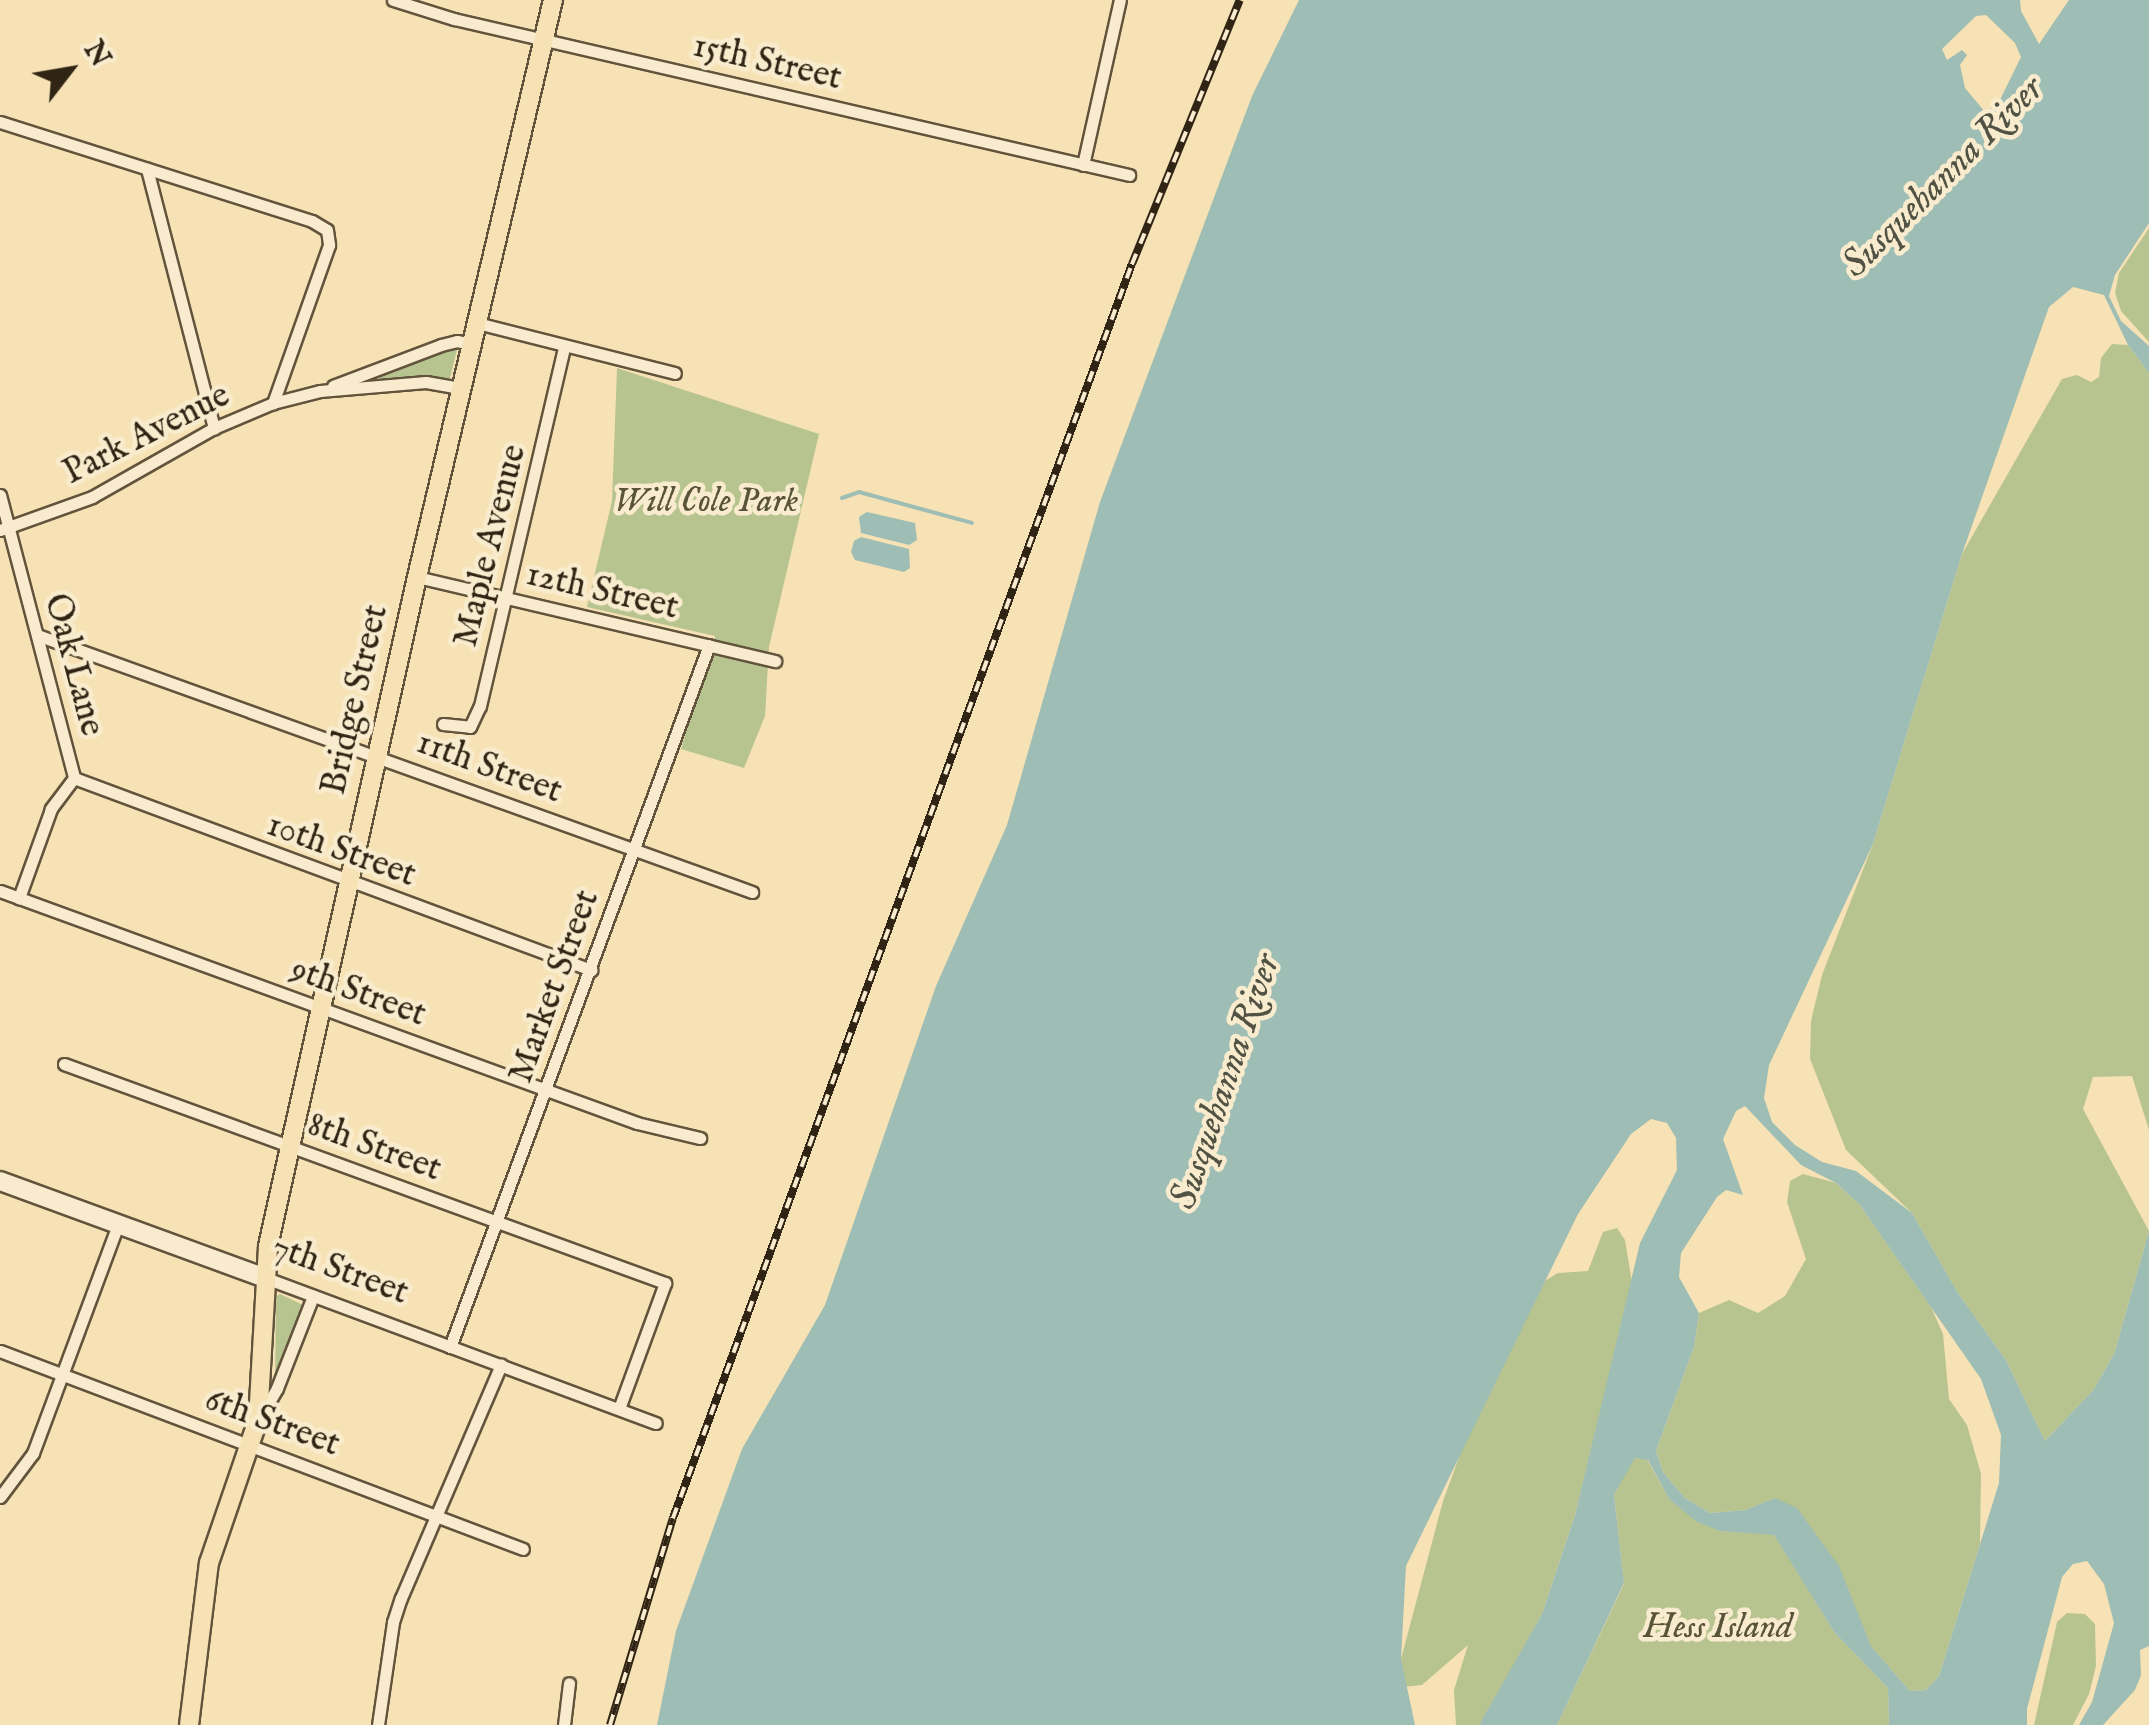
<!DOCTYPE html>
<style>
body{margin:0}
#map{position:relative;width:2149px;height:1725px;overflow:hidden;background:#f6e2b4;font-family:"IM FELL English",serif}
div>[style]{position:absolute}
.green>*{inset:0;background:#b8c490}
.water>*{inset:0;background:#9ebdb4}
.stream>*{height:4px;margin:-2px;padding:0 2px;transform-origin:2px;border-radius:2px;background:#9ebdb4}
.roads{filter:drop-shadow(2px 0 #62543c) drop-shadow(-2px 0 #62543c) drop-shadow(0 2px #62543c) drop-shadow(0 -2px #62543c)}
.street>*{height:11px;margin:-5.5px;padding:0 5.5px;transform-origin:5.5px;border-radius:5.5px;background:#f9ecce}
.secondary>*{height:18px;margin:-9px;padding:0 9px;transform-origin:9px;border-radius:9px;background:#f9ecce}
.primary>*{height:18px;margin:-9px;padding:0 9px;transform-origin:9px;border-radius:9px;background:#f6e2b4}
.rail>*{height:8px;margin-top:-4px;transform-origin:0;background:repeating-linear-gradient(90deg,#f9ecce 0 11px,#302414 0 22px);box-sizing:border-box;border-block:2px solid #302414}
span{translate:-50% -50%;white-space:nowrap;text-align:center;line-height:1.15;-webkit-text-stroke:9px #f9ecce;paint-order:stroke}
.street-label{font-size:35px;color:#302414}
.park-label{font-size:35px;color:#595439;font-style:italic}
.water-label{font-size:38px;color:#515244;font-style:italic}
.north{position:absolute;left:20px;top:20px;width:100px;height:100px;-webkit-text-stroke:8px #f9ecce;paint-order:stroke;rotate:59deg;font-size:28px;font-weight:700;line-height:40px;text-align:center;color:#302414}
.north::after{content:'';display:block;margin:auto;width:35px;height:45px;background:#302414;clip-path:polygon(50% 0,100% 100%,50% 72%,0 100%)}
</style>
<div id="map">
<div class="green">
<i style="clip-path:polygon(2149px 228px,2149px 342px,2121px 311px,2115px 293px,2119px 273px)"></i>
<i style="clip-path:polygon(2112px 344px,2128px 345px,2149px 373px,2149px 1130px,2132px 1076px,2093px 1077px,2083px 1109px,2149px 1231px,2114px 1354px,2094px 1389px,2045px 1441px,2006px 1360px,1958px 1293px,1912px 1213px,1846px 1150px,1810px 1059px,1811px 1021px,1822px 975px,1873px 844px,1962px 554px,2062px 379px,2077px 375px,2091px 382px,2099px 377px,2101px 358px)"></i>
<i style="clip-path:polygon(452px 349px,457px 350px,450px 378px,382px 380px,377px 377px,379px 372px)"></i>
<i style="clip-path:polygon(617px 368px,819px 434px,769px 647px,765px 716px,744px 768px,681px 749px,715px 636px,587px 607px,612px 501px)"></i>
<i style="clip-path:polygon(1803px 1174px,1836px 1183px,1859px 1204px,1931px 1307px,1943px 1334px,1949px 1399px,1967px 1425px,1981px 1474px,1980px 1544px,1939px 1676px,1926px 1690px,1910px 1691px,1871px 1646px,1857px 1614px,1775px 1498px,1745px 1510px,1710px 1513px,1685px 1498px,1663px 1472px,1656px 1451px,1694px 1347px,1699px 1313px,1729px 1300px,1758px 1313px,1785px 1296px,1806px 1259px,1787px 1202px,1790px 1181px)"></i>
<i style="clip-path:polygon(1617px 1228px,1625px 1240px,1632px 1282px,1575px 1515px,1542px 1614px,1496px 1700px,1479px 1725px,1456px 1725px,1454px 1690px,1468px 1645px,1422px 1685px,1404px 1687px,1401px 1659px,1443px 1501px,1468px 1433px,1541px 1283px,1558px 1273px,1588px 1271px,1603px 1232px)"></i>
<i style="clip-path:polygon(280px 1294px,303px 1305px,275px 1382px,276px 1296px)"></i>
<i style="clip-path:polygon(1634px 1458px,1647px 1459px,1669px 1499px,1720px 1531px,1774px 1534px,1834px 1632px,1888px 1688px,1889px 1725px,1557px 1725px,1624px 1584px,1614px 1495px)"></i>
<i style="clip-path:polygon(2067px 1613px,2085px 1614px,2095px 1624px,2096px 1666px,2089px 1694px,2073px 1725px,2034px 1725px,2057px 1622px)"></i>
</div>
<div class="water">
<i style="clip-path:polygon(evenodd,1299px 0,2020px 0,2021px 11px,2039px 44px,2069px 0,2149px 0,2149px 223px,2115px 275px,2109px 296px,2121px 321px,2149px 346px,2149px 373px,2128px 345px,2104px 295px,2073px 287px,2049px 307px,1962px 554px,1873px 844px,1769px 1065px,1764px 1098px,1772px 1122px,1795px 1145px,1822px 1162px,1856px 1171px,1912px 1213px,1958px 1293px,2006px 1360px,2045px 1441px,2094px 1389px,2114px 1354px,2149px 1231px,2149px 1646px,2140px 1650px,2141px 1675px,2135px 1690px,2103px 1725px,2079px 1725px,2092px 1702px,2114px 1623px,2104px 1584px,2087px 1561px,2073px 1564px,2062px 1577px,2027px 1709px,2027px 1725px,1889px 1725px,1888px 1688px,1834px 1632px,1774px 1535px,1720px 1531px,1697px 1522px,1669px 1499px,1648px 1460px,1635px 1458px,1614px 1495px,1624px 1583px,1557px 1725px,1479px 1725px,1542px 1614px,1575px 1515px,1640px 1243px,1677px 1170px,1676px 1138px,1667px 1123px,1651px 1119px,1631px 1134px,1578px 1214px,1406px 1566px,1401px 1659px,1415px 1725px,657px 1725px,676px 1631px,742px 1449px,825px 1305px,936px 986px,1007px 825px,1100px 502px,1252px 96px,1299px 0,1986px 15px,2015px 43px,2021px 57px,1998px 104px,1985px 112px,1965px 88px,1960px 65px,1967px 55px,1962px 50px,1947px 60px,1942px 49px,1976px 16px,1986px 15px,1299px 0,1745px 1106px,1801px 1165px,1836px 1183px,1859px 1204px,1981px 1379px,2001px 1435px,1999px 1483px,1939px 1676px,1926px 1690px,1910px 1691px,1871px 1646px,1839px 1566px,1797px 1508px,1775px 1498px,1745px 1510px,1710px 1513px,1685px 1498px,1663px 1472px,1656px 1451px,1694px 1347px,1699px 1313px,1679px 1277px,1681px 1253px,1717px 1197px,1726px 1190px,1743px 1195px,1723px 1139px,1736px 1111px,1745px 1106px)"></i>
<i style="clip-path:polygon(867px 512px,915px 523px,917px 540px,909px 545px,861px 533px,859px 517px)"></i>
<i style="clip-path:polygon(861px 537px,909px 549px,910px 568px,904px 572px,855px 560px,851px 552px,854px 541px)"></i>
</div>
<div class="stream">
<i style="left:842px;top:498px;width:18px;rotate:-19deg"></i>
<i style="left:859px;top:492px;width:117px;rotate:15.3deg"></i>
</div>
<div class="roads">
<div class="street">
<i style="left:393px;top:0;width:64px;rotate:17.3deg"></i>
<i style="left:454px;top:19px;width:693px;rotate:13.01deg"></i>
<i style="left:0;top:122px;width:327px;rotate:17.6deg"></i>
<i style="left:312px;top:221px;width:17px;rotate:31deg"></i>
<i style="left:327px;top:230px;width:15px;rotate:82deg"></i>
<i style="left:329px;top:245px;width:168px;rotate:109.5deg"></i>
<i style="left:1083px;top:165px;width:169px;rotate:-77.4deg"></i>
<i style="left:147px;top:169px;width:268px;rotate:75.5deg"></i>
<i style="left:477px;top:323px;width:204px;rotate:14.2deg"></i>
<i style="left:333px;top:386px;width:116px;rotate:-20.8deg"></i>
<i style="left:441px;top:345px;width:16px;rotate:-14deg"></i>
<i style="left:457px;top:341px;width:14px;rotate:12deg"></i>
<i style="left:0;top:495px;width:293px;rotate:75.3deg"></i>
<i style="left:74px;top:778px;width:39px;rotate:127deg"></i>
<i style="left:51px;top:809px;width:95px;rotate:109.8deg"></i>
<i style="left:0;top:530px;width:98px;rotate:-19.7deg"></i>
<i style="left:92px;top:497px;width:140px;rotate:-29.5deg"></i>
<i style="left:214px;top:428px;width:64px;rotate:-23deg"></i>
<i style="left:273px;top:403px;width:49px;rotate:-14.3deg"></i>
<i style="left:320px;top:391px;width:106px;rotate:-4.9deg"></i>
<i style="left:426px;top:382px;width:36px;rotate:10deg"></i>
<i style="left:417px;top:577px;width:368px;rotate:13.2deg"></i>
<i style="left:37px;top:635px;width:760px;rotate:19.77deg"></i>
<i style="left:443px;top:724px;width:27px;rotate:6deg"></i>
<i style="left:470px;top:727px;width:23px;rotate:-65deg"></i>
<i style="left:480px;top:706px;width:368px;rotate:-76.8deg"></i>
<i style="left:74px;top:778px;width:552px;rotate:20.37deg"></i>
<i style="left:0;top:891px;width:678px;rotate:20.01deg"></i>
<i style="left:637px;top:1123px;width:65px;rotate:13.4deg"></i>
<i style="left:64px;top:1064px;width:640px;rotate:20.02deg"></i>
<i style="left:665px;top:1283px;width:134px;rotate:110.1deg"></i>
<i style="left:263px;top:1277px;width:419px;rotate:20.4deg"></i>
<i style="left:450px;top:1347px;width:748px;rotate:-69.75deg"></i>
<i style="left:0;top:1351px;width:559px;rotate:20.74deg"></i>
<i style="left:261px;top:1416px;width:32px;rotate:-60deg"></i>
<i style="left:277px;top:1388px;width:99px;rotate:-68.6deg"></i>
<i style="left:0;top:1497px;width:55px;rotate:-53.1deg"></i>
<i style="left:33px;top:1453px;width:243px;rotate:-69.6deg"></i>
<i style="left:378px;top:1725px;width:104px;rotate:-81.7deg"></i>
<i style="left:393px;top:1622px;width:25px;rotate:-72deg"></i>
<i style="left:401px;top:1598px;width:254px;rotate:-66.8deg"></i>
<i style="left:564px;top:1725px;width:42px;rotate:-83.2deg"></i>
</div>
<div class="secondary">
<i style="left:0;top:1181px;width:280px;rotate:20.1deg"></i>
</div>
<div class="primary">
<i style="left:189px;top:1725px;width:163px;rotate:-83deg"></i>
<i style="left:209px;top:1563px;width:151px;rotate:-71.1deg"></i>
<i style="left:258px;top:1420px;width:174px;rotate:-86.7deg"></i>
<i style="left:268px;top:1246px;width:685px;rotate:-77.44deg"></i>
<i style="left:417px;top:577px;width:593px;rotate:-76.74deg"></i>
</div>
</div>
<div class="rail">
<i style="left:610px;top:1725px;width:216px;rotate:-73.1deg"></i>
<i style="left:673px;top:1518px;width:1335px;rotate:-69.9deg"></i>
<i style="left:1132px;top:264px;width:285px;rotate:-67.8deg"></i>
</div>
<div class="street-label">
<span style="left:767px;top:63px;rotate:13deg">15th Street</span>
<span style="left:147px;top:435px;rotate:-27deg">Park Avenue</span>
<span style="left:491px;top:546px;rotate:-76deg">Maple Avenue</span>
<span style="left:602px;top:592px;rotate:13deg">12th Street</span>
<span style="left:73px;top:665px;rotate:75deg">Oak Lane</span>
<span style="left:356px;top:700px;rotate:-77deg">Bridge Street</span>
<span style="left:489px;top:768px;rotate:20deg">11th Street</span>
<span style="left:341px;top:851px;rotate:20deg">10th Street</span>
<span style="left:555px;top:987px;rotate:-70deg">Market Street</span>
<span style="left:358px;top:993px;rotate:20deg">9th Street</span>
<span style="left:374px;top:1148px;rotate:20deg">8th Street</span>
<span style="left:340px;top:1271px;rotate:20deg">7th Street</span>
<span style="left:272px;top:1423px;rotate:20deg">6th Street</span>
</div>
<div class="park-label">
<span style="left:706px;top:502px">Will Cole Park</span>
<span style="left:1718px;top:1628px">Hess Island</span>
</div>
<div class="water-label">
<span style="left:1944px;top:178px;rotate:-45deg">Susquehanna River</span>
<span style="left:1227px;top:1082px;rotate:-71deg">Susquehanna River</span>
</div>
<div class="north">N</div>
</div>
